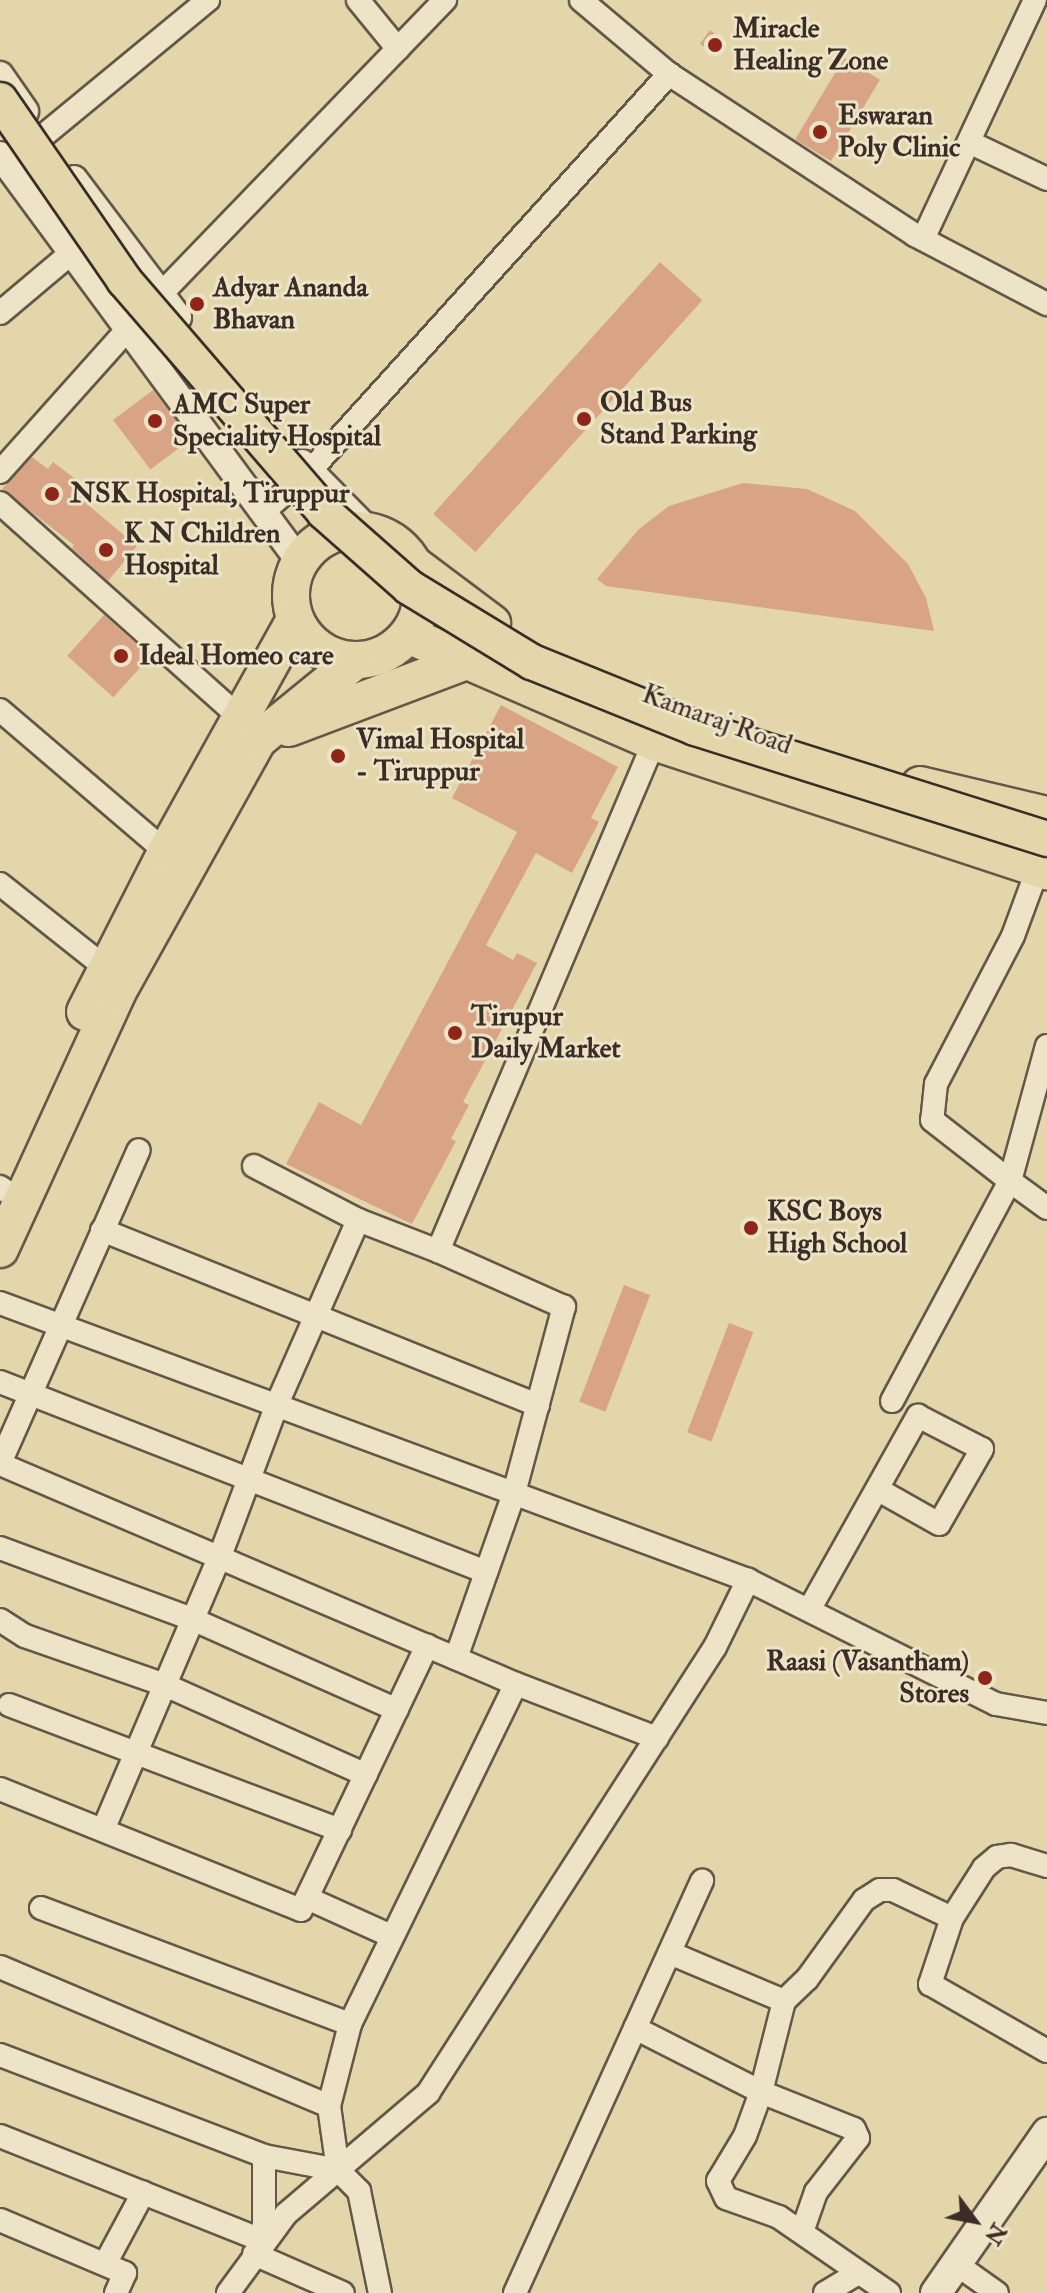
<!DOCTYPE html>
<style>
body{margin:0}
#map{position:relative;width:1047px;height:2293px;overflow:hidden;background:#e4d6ab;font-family:"IM FELL Double Pica",serif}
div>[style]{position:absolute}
.building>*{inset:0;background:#d9a486;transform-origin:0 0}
.roads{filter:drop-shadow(2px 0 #645747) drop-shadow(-2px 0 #645747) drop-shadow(0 2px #645747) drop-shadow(0 -2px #645747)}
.minor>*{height:22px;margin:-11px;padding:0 11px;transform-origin:11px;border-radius:11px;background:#ede4c8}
.tertiary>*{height:26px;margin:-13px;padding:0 13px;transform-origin:13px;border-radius:13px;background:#ede4c8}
.secondary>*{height:30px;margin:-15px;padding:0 15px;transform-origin:15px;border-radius:15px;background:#ede4c8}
.trunk>*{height:36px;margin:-18px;padding:0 18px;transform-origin:18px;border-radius:18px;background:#e4d6ab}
.trunk>.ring{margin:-18px;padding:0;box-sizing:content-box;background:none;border:36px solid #e4d6ab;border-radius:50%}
.bridges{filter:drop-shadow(2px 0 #3a2d26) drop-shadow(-2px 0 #3a2d26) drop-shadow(0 2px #3a2d26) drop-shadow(0 -2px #3a2d26)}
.primary-bridge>*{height:34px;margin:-17px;padding:0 17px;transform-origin:17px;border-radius:17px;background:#e4d6ab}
.dots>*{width:22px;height:22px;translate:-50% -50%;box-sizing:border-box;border:4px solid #ede4c8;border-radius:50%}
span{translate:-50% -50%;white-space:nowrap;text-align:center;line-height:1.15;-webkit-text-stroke:6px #ede4c8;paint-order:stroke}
.poi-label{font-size:28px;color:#3a2d26;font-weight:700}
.left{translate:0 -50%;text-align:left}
.right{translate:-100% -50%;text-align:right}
.street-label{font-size:28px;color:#3a2d26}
.north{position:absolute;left:935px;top:2181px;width:80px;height:80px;-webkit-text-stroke:6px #ede4c8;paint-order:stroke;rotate:122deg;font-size:22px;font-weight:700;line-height:32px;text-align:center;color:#3a2d26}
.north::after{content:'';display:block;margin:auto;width:28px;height:36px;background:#3a2d26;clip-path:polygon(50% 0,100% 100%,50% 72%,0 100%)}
</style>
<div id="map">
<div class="building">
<i style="left:710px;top:30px;width:17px;height:17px;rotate:36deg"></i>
<i style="left:844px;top:58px;width:42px;height:95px;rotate:31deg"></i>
<i style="left:660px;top:262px;width:57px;height:339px;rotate:42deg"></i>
<i style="left:153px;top:390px;width:62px;height:50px;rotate:53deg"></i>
<i style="clip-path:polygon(32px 457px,48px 469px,53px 462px,90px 490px,82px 500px,137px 546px,108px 581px,72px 548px,74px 545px,2px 489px)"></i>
<i style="clip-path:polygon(743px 483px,807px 489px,855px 511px,908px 564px,926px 598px,934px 631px,606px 586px,597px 579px,639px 529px,669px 506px)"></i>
<i style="left:104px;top:615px;width:62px;height:55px;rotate:42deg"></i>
<i style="clip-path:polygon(501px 705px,618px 767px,591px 818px,599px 822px,572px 873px,536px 853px,486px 945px,513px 960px,517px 953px,537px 963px,463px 1102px,469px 1105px,451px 1139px,456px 1141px,412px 1224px,286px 1164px,319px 1102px,361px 1125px,517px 832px,452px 798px)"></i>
<i style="left:624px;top:1285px;width:28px;height:125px;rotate:21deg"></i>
<i style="left:729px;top:1323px;width:26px;height:117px;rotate:21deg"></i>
</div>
<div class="roads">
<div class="minor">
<i style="left:358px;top:0;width:63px;rotate:50.8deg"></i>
<i style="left:581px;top:0;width:115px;rotate:40.1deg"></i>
<i style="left:43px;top:136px;width:214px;rotate:-39.5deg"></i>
<i style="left:969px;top:142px;width:86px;rotate:25.4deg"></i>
<i style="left:923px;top:239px;width:264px;rotate:-64.9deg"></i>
<i style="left:159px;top:296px;width:412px;rotate:-46deg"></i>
<i style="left:0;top:313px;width:92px;rotate:-40.1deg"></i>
<i style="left:0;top:472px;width:192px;rotate:-48.2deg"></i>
<i style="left:0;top:503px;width:319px;rotate:41.8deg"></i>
<i style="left:263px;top:512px;width:61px;rotate:-41deg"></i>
<i style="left:309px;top:472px;width:537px;rotate:-47.87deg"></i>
<i style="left:669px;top:74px;width:294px;rotate:33.2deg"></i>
<i style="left:915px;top:235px;width:149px;rotate:27.6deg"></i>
<i style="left:0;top:710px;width:218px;rotate:40.5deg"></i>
<i style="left:1038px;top:868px;width:72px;rotate:110.2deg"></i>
<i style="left:1013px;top:936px;width:167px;rotate:117.5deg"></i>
<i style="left:936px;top:1084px;width:36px;rotate:96deg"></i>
<i style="left:932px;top:1120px;width:99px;rotate:38deg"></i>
<i style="left:1010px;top:1181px;width:140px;rotate:-74.7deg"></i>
<i style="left:0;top:884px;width:147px;rotate:38.4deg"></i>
<i style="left:254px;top:1166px;width:117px;rotate:27.4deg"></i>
<i style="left:0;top:1187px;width:7px;rotate:34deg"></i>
<i style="left:102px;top:1230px;width:470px;rotate:21.9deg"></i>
<i style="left:0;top:1303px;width:798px;rotate:20.32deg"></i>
<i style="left:748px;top:1580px;width:277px;rotate:26.6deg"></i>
<i style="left:996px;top:1704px;width:52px;rotate:10deg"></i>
<i style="left:0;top:1382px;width:522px;rotate:21.35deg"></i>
<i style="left:892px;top:1401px;width:250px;rotate:-61.8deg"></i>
<i style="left:1010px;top:1181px;width:46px;rotate:36.1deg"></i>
<i style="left:0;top:1463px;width:342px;rotate:-66.1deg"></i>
<i style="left:0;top:1464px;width:561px;rotate:23.09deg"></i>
<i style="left:516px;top:1684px;width:151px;rotate:21deg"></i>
<i style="left:0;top:1548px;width:205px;rotate:20.3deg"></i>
<i style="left:192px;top:1619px;width:224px;rotate:23.9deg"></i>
<i style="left:809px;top:1610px;width:223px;rotate:-60.7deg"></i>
<i style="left:918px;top:1416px;width:72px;rotate:27.3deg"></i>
<i style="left:982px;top:1449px;width:86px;rotate:119.8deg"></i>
<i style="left:939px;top:1524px;width:71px;rotate:-150.6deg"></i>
<i style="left:0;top:1620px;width:30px;rotate:33deg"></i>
<i style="left:25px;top:1636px;width:148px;rotate:19.3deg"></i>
<i style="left:165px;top:1685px;width:220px;rotate:24.1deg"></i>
<i style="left:456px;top:1658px;width:175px;rotate:-70.6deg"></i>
<i style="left:514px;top:1493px;width:193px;rotate:-75deg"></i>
<i style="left:564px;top:1307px;width:138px;rotate:-156deg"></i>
<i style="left:438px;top:1251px;width:553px;rotate:-67.01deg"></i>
<i style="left:9px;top:1705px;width:354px;rotate:20.7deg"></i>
<i style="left:0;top:1789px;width:324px;rotate:21.9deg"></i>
<i style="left:301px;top:1910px;width:293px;rotate:-64.5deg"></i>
<i style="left:103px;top:1830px;width:298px;rotate:-66.9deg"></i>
<i style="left:220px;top:1556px;width:162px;rotate:-69.4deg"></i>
<i style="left:277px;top:1404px;width:201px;rotate:-66.2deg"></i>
<i style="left:358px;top:1220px;width:86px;rotate:21.2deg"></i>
<i style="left:1047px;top:1866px;width:38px;rotate:-163deg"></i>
<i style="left:1011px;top:1855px;width:14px;rotate:172deg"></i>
<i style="left:997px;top:1857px;width:17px;rotate:140deg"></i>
<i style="left:984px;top:1868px;width:59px;rotate:122.6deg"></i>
<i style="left:952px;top:1918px;width:70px;rotate:108.4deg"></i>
<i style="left:930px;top:1984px;width:135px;rotate:29.8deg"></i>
<i style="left:307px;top:1898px;width:90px;rotate:24.3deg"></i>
<i style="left:41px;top:1908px;width:330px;rotate:20.6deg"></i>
<i style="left:670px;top:1953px;width:124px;rotate:22.8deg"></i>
<i style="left:0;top:1967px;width:357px;rotate:22.9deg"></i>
<i style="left:635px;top:2028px;width:141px;rotate:26.9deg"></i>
<i style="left:761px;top:2092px;width:100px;rotate:21.7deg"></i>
<i style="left:854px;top:2129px;width:10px;rotate:66deg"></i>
<i style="left:858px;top:2138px;width:68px;rotate:127.9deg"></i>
<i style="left:816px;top:2192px;width:42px;rotate:109.3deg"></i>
<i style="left:0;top:2055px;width:283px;rotate:20.9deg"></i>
<i style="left:264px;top:2156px;width:75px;rotate:10.7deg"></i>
<i style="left:338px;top:2170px;width:30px;rotate:45deg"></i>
<i style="left:359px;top:2191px;width:104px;rotate:78.4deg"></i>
<i style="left:0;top:2136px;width:284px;rotate:21.7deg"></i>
<i style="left:264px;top:2241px;width:85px;rotate:-90deg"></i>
<i style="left:338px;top:2170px;width:65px;rotate:-98deg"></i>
<i style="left:329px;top:2106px;width:85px;rotate:-75.6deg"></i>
<i style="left:350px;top:2024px;width:378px;rotate:-64deg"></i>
<i style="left:0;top:2220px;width:136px;rotate:23deg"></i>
<i style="left:125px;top:2273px;width:22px;rotate:114deg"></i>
<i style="left:254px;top:2254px;width:97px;rotate:23.7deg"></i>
<i style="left:105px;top:2264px;width:81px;rotate:-61.8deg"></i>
<i style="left:956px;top:2264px;width:50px;rotate:35.3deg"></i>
<i style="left:228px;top:2293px;width:98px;rotate:-53.7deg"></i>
<i style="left:286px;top:2214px;width:187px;rotate:-40.4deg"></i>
<i style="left:428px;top:2093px;width:530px;rotate:-57.24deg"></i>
<i style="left:715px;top:1647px;width:75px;rotate:-63.8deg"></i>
<i style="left:515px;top:2293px;width:453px;rotate:-65.6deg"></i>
<i style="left:825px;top:2293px;width:39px;rotate:-31deg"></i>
<i style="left:889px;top:2293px;width:134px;rotate:-145.4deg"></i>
<i style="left:779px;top:2217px;width:56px;rotate:-160.3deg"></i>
<i style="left:726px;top:2198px;width:19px;rotate:-115deg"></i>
<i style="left:718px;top:2181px;width:52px;rotate:-59deg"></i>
<i style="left:745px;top:2136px;width:47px;rotate:-70deg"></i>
<i style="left:761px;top:2092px;width:94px;rotate:-75.8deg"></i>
<i style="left:784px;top:2001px;width:32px;rotate:-44deg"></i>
<i style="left:807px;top:1979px;width:97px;rotate:-54.2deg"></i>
<i style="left:864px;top:1900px;width:19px;rotate:-32deg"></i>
<i style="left:880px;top:1890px;width:13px"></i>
<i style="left:893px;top:1890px;width:65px;rotate:25.4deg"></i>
</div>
<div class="tertiary">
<i style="left:0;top:75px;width:44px;rotate:55.2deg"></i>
<i style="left:0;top:155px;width:506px;rotate:53.61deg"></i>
<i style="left:74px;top:179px;width:173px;rotate:53deg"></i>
<i style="left:302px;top:463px;width:97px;rotate:45.4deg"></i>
</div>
<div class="secondary">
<i style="left:936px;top:2293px;width:195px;rotate:-55.2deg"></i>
</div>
<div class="trunk">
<i class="ring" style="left:291px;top:530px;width:94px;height:94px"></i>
<i style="left:413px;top:564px;width:99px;rotate:36.8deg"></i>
<i style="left:408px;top:635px;width:268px;rotate:23.5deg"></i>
<i style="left:654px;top:742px;width:414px;rotate:18.2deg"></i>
<i style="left:289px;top:728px;width:204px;rotate:-20.7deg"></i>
<i style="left:920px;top:785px;width:130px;rotate:13.3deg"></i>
<i style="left:85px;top:1012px;width:179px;rotate:-63.1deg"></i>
<i style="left:166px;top:852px;width:266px;rotate:-61deg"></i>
<i style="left:0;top:1249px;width:281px;rotate:-65.4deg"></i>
<i style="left:117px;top:993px;width:290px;rotate:-60.9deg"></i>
<i style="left:258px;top:740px;width:125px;rotate:-39.2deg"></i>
</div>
</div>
<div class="bridges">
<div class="primary-bridge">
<i style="left:0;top:100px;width:219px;rotate:55.4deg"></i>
<i style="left:124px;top:280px;width:306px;rotate:49.2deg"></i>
<i style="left:324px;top:512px;width:113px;rotate:41.4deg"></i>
<i style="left:409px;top:587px;width:144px;rotate:31.4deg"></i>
<i style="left:532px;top:662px;width:176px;rotate:22deg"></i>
<i style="left:695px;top:728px;width:369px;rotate:17.5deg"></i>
</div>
</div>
<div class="dots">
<i style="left:715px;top:45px;background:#8f2418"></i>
<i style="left:820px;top:132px;background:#8f2418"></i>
<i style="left:197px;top:304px;background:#8f2418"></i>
<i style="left:584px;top:419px;background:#8f2418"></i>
<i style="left:155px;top:421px;background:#8f2418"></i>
<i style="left:52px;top:494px;background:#8f2418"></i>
<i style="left:106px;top:550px;background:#8f2418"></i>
<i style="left:121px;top:656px;background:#8f2418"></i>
<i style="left:338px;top:756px;background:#8f2418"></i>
<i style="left:455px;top:1033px;background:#8f2418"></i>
<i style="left:751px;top:1228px;background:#8f2418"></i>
<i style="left:985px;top:1678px;background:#8f2418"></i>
</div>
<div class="poi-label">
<span class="left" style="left:733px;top:45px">Miracle<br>Healing Zone</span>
<span class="left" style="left:838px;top:132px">Eswaran<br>Poly Clinic</span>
<span class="left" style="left:213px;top:304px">Adyar Ananda<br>Bhavan</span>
<span class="left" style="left:600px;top:419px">Old Bus<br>Stand Parking</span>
<span class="left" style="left:173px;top:421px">AMC Super<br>Speciality Hospital</span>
<span class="left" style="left:70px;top:494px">NSK Hospital, Tiruppur</span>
<span class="left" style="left:124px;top:550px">K N Children<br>Hospital</span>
<span class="left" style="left:139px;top:656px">Ideal Homeo care</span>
<span class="left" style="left:356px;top:756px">Vimal Hospital<br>- Tiruppur</span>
<span class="left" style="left:471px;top:1033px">Tirupur<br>Daily Market</span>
<span class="left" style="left:767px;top:1228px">KSC Boys<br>High School</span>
<span class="right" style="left:969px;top:1678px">Raasi (Vasantham)<br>Stores</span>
</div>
<div class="street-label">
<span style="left:717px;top:720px;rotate:20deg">Kamaraj Road</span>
</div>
<div class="north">N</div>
</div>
